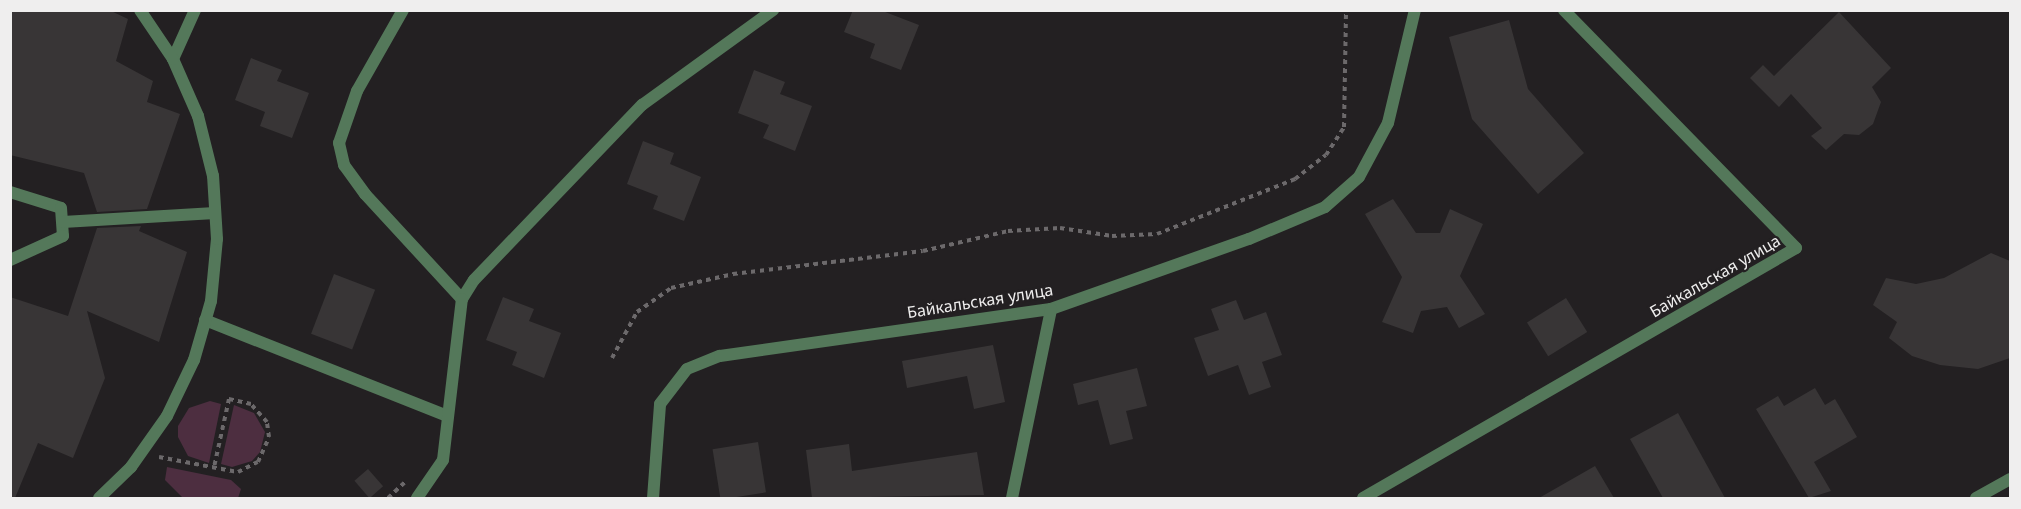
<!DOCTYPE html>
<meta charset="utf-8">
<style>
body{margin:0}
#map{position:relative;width:2021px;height:509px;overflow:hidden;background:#232022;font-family:"Noto Sans",sans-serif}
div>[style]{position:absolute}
.green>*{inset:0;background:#4d2e40}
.building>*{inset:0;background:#383536;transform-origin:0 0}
.path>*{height:4px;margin-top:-2px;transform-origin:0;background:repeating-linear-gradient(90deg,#6c696b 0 4.5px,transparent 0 9px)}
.service>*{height:12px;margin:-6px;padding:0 6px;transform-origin:6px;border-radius:6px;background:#54785a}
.minor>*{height:12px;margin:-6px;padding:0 6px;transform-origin:6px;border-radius:6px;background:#54785a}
span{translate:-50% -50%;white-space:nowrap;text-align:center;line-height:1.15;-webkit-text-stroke:4.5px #232022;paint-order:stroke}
.street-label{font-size:16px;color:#efeeee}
.frame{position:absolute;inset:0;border:12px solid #efeeee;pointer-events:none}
</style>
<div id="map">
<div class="green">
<i style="clip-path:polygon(210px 401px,221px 404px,209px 463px,188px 456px,178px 437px,178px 426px,189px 408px)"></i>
<i style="clip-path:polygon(234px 405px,254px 413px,265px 432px,260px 452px,252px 461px,232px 467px,221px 464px)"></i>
<i style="clip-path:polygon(167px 467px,231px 480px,241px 489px,238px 498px,183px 498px,165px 480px)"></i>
</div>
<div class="building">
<i style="clip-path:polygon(10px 10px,109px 10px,128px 19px,116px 61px,153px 81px,147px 102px,180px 114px,147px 209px,97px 212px,84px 173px,10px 155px)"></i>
<i style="clip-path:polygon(853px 10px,880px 10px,919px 25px,901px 70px,870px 58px,875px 44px,844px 32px)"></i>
<i style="clip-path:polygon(1839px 12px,1891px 68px,1872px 87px,1881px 102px,1873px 124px,1859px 135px,1844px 134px,1826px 150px,1811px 136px,1822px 128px,1791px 94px,1779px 107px,1750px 78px,1763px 65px,1774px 76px)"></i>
<i style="clip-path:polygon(1509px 20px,1528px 89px,1584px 153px,1538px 194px,1472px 119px,1449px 37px)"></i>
<i style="clip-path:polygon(251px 58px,282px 70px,277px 81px,309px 93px,292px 138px,260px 126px,265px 112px,235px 100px)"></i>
<i style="clip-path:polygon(754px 70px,785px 82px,780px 94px,812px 106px,795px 151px,763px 138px,769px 125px,738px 113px)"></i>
<i style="clip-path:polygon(643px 141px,674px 153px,670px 164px,701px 177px,684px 221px,653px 209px,658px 196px,627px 184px)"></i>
<i style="clip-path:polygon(1393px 199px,1416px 233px,1440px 233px,1450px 209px,1483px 224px,1460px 276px,1485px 314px,1459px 328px,1447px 307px,1421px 311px,1413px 333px,1382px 322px,1402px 277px,1365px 214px)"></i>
<i style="clip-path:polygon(141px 226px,139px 231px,187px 252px,159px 342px,87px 311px,105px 378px,73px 458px,38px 443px,15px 498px,10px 498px,10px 297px,68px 316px,97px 228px)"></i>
<i style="clip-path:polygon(1991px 253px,2010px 261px,2010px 358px,1978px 369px,1940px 365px,1912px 356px,1889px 338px,1897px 322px,1873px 305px,1886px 278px,1916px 284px,1944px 278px)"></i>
<i style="left:334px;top:274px;width:44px;height:64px;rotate:21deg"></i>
<i style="clip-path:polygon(503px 297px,534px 309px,529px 321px,561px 333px,544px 378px,512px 365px,517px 352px,486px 340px)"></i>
<i style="left:1566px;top:298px;width:40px;height:46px;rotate:58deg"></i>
<i style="clip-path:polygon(1236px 300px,1244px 320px,1266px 312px,1282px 355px,1262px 362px,1271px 387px,1249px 395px,1238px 365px,1208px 376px,1194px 338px,1219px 330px,1211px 309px)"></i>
<i style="clip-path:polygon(993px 345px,1005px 402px,974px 409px,967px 376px,907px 388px,902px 361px)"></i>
<i style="clip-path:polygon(1137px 368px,1147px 406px,1126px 411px,1133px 439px,1110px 445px,1098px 400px,1078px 405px,1073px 384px)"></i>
<i style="clip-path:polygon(1815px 388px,1825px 405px,1835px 399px,1857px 437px,1814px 462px,1831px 491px,1809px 498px,1756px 409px,1778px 396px,1784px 406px)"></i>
<i style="clip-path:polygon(1678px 413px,1725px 498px,1663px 498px,1630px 439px)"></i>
<i style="left:758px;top:442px;width:51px;height:46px;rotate:81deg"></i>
<i style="clip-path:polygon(849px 444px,852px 471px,977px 452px,984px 495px,812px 498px,806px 450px)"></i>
<i style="clip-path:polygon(1595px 466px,1614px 498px,1539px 498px)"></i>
<i style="left:368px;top:469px;width:23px;height:18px;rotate:49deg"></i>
</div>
<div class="path">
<i style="left:612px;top:358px;width:52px;rotate:-61.5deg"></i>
<i style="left:637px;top:312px;width:42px;rotate:-35.2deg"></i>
<i style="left:671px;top:288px;width:64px;rotate:-12.7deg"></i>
<i style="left:733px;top:274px;width:191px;rotate:-6.9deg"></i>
<i style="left:923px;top:251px;width:87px;rotate:-13.2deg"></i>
<i style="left:1008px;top:231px;width:52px;rotate:-3.3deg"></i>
<i style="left:1060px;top:228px;width:53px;rotate:8.7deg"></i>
<i style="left:1112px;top:236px;width:45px;rotate:-2.5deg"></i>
<i style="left:1157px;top:234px;width:149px;rotate:-21.7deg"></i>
<i style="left:1295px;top:179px;width:39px;rotate:-38deg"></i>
<i style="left:1326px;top:155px;width:33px;rotate:-57deg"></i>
<i style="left:1344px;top:127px;width:117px;rotate:-89deg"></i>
<i style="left:159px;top:457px;width:80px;rotate:10.8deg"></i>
<i style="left:238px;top:472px;width:22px;rotate:-27deg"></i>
<i style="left:258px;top:462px;width:27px;rotate:-66deg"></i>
<i style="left:269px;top:437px;width:15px;rotate:-98deg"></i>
<i style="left:267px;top:422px;width:24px;rotate:-132deg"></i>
<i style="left:251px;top:404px;width:23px;rotate:-167deg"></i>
<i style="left:229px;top:399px;width:70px;rotate:102.4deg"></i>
<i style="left:388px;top:498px;width:23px;rotate:-43deg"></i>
</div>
<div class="service">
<i style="left:403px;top:10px;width:93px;rotate:119.6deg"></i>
<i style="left:357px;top:91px;width:55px;rotate:109.1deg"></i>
<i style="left:339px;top:143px;width:23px;rotate:77deg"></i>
<i style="left:344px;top:165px;width:36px;rotate:54deg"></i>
<i style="left:365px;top:194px;width:143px;rotate:47.3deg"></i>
<i style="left:462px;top:299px;width:22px;rotate:-58deg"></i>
<i style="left:474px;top:280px;width:243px;rotate:-46.2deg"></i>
<i style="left:642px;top:105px;width:162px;rotate:-35.9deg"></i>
<i style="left:173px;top:59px;width:54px;rotate:-65.8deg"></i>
<i style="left:10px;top:192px;width:53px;rotate:17.4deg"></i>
<i style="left:61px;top:208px;width:28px;rotate:86deg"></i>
<i style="left:63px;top:236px;width:58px;rotate:155.6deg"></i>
<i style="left:63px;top:222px;width:152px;rotate:-3.4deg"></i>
<i style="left:205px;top:320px;width:261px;rotate:21.6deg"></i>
<i style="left:99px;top:498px;width:45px;rotate:-44.1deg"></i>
<i style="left:131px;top:467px;width:62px;rotate:-54.8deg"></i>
<i style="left:167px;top:416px;width:62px;rotate:-64.3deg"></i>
<i style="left:194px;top:360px;width:61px;rotate:-73.9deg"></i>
<i style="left:211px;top:301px;width:62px;rotate:-84.5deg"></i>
<i style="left:217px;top:239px;width:63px;rotate:-93.6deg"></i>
<i style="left:213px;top:176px;width:62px;rotate:-104deg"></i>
<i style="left:198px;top:116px;width:62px;rotate:-113.7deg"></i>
<i style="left:173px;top:59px;width:59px;rotate:-124deg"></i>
<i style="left:653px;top:498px;width:94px;rotate:-85.7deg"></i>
<i style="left:660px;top:404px;width:44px;rotate:-52.4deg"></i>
<i style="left:687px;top:369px;width:35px;rotate:-22deg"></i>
<i style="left:720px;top:356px;width:334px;rotate:-8.1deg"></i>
<i style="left:1051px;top:309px;width:210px;rotate:-19.5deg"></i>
<i style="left:1249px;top:239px;width:82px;rotate:-22.8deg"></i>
<i style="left:1325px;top:207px;width:45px;rotate:-41.4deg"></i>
<i style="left:1359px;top:177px;width:61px;rotate:-61.8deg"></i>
<i style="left:1388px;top:123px;width:116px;rotate:-76.6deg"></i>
<i style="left:1012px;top:498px;width:193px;rotate:-78.3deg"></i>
<i style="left:1363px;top:498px;width:500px;rotate:-30deg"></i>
<i style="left:1796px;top:248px;width:332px;rotate:-134.3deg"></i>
<i style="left:1976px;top:498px;width:39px;rotate:-29deg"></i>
</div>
<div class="minor">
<i style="left:417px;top:498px;width:46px;rotate:-55.6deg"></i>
<i style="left:443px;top:460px;width:162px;rotate:-83.3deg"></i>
</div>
<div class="street-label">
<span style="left:1715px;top:276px;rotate:-30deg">Байкальская улица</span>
<span style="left:980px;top:301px;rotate:-9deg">Байкальская улица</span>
</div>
<div class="frame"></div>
</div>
